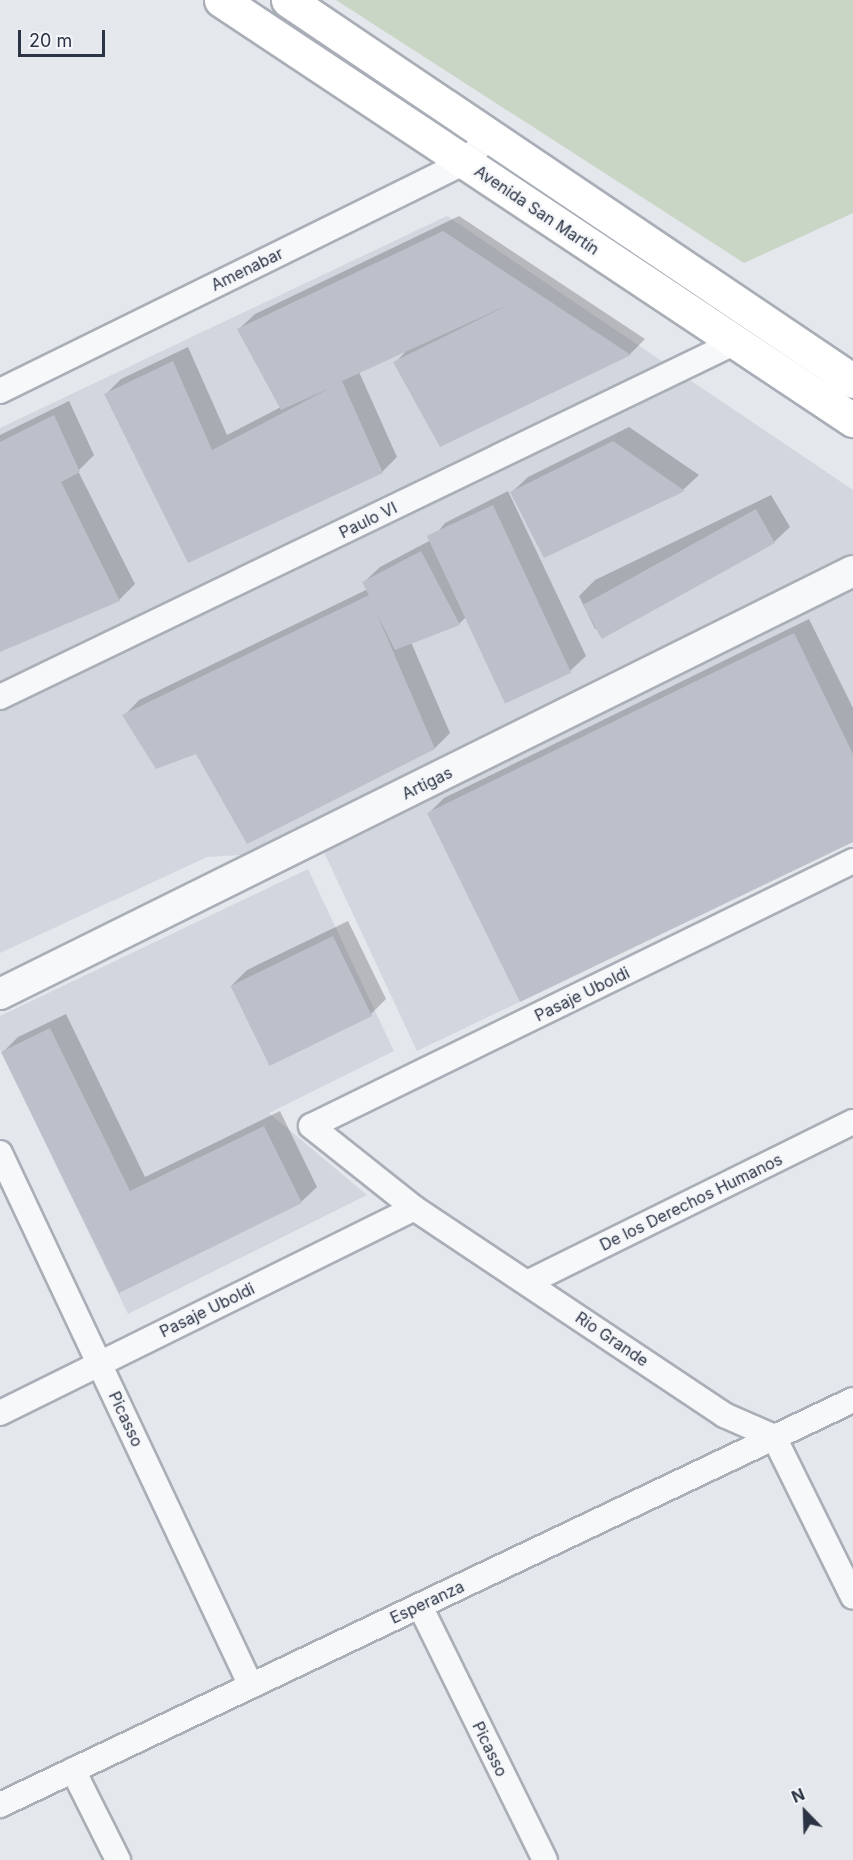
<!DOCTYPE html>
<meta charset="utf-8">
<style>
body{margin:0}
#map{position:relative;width:853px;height:1860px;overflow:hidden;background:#e4e7ec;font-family:Inter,sans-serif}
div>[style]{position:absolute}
.built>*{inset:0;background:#d2d6de}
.green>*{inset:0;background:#c9d6c5}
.shadow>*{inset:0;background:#0003}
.building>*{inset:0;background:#bbc0ca;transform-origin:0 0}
.roads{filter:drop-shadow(2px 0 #a9aeb7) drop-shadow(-2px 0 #a9aeb7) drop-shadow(0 2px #a9aeb7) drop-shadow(0 -2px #a9aeb7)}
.minor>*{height:24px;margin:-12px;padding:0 12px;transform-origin:12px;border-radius:12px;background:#f7f8fa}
.tertiary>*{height:30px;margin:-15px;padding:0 15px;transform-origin:15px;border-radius:15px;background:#f7f8fa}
.primary>*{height:33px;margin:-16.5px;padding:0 16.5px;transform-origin:16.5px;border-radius:16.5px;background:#fff}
span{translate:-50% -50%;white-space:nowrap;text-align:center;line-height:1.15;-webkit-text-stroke:4.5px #f4f6f9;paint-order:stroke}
.street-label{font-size:16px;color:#2b3445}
.north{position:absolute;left:775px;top:1782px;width:60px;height:60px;-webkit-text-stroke:4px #f4f6f9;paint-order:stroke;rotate:337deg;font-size:16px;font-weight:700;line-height:24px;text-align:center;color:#2b3445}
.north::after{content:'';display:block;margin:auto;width:21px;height:27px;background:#2b3445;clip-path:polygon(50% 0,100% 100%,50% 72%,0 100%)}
.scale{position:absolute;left:18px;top:30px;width:87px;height:27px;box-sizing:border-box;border:3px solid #2b3445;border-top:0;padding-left:8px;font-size:18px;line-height:21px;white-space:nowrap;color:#2b3445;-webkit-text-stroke:4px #f4f6f9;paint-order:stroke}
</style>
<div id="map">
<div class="built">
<i style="clip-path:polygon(447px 216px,853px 490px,853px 842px,417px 1051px,323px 850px,207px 857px,0 953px,0 428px)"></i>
<i style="clip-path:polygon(308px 869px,394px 1051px,269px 1113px,367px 1195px,128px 1314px,0 1049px,0 1016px)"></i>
</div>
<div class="green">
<i style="clip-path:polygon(336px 0,853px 0,853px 213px,744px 263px)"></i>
</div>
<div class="shadow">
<i style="clip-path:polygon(459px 216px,645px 339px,630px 354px,440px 445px,395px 363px,407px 350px,359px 372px,397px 457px,382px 472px,189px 561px,106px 394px,121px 379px,188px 347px,227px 435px,281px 407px,239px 329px,255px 314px)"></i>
<i style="clip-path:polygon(69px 401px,94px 455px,78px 471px,135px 584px,119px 600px,0 650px,0 435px)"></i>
<i style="clip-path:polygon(629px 427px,699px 475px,684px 489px,544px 556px,512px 492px,528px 477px)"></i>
<i style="clip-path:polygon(508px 491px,586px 656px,570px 671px,510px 698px,468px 615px,459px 624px,411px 642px,450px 733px,435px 748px,196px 752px,124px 716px,139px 700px,368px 589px,364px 582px,380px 567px,431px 540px,445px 523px)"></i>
<i style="clip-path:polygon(771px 495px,790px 527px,774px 542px,595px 629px,579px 596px,595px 580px)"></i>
<i style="clip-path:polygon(809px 619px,853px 708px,853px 840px,429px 813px,444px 798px)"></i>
<i style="clip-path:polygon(348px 921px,386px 999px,371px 1014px,232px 985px,247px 970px)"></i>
<i style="clip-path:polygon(66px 1014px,145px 1177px,280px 1111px,317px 1187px,301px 1202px,120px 1291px,3px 1052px,18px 1037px)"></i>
</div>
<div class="building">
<i style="clip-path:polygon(443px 231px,631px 355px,440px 447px,393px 362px,512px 303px,342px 381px,383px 473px,188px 563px,104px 394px,173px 361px,212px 450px,330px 388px,281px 410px,237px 329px)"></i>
<i style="clip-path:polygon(54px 415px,80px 472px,61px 482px,120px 601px,0 652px,0 442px)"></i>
<i style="clip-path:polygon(613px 441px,685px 491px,544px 558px,510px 492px)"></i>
<i style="left:493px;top:505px;width:185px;height:73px;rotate:65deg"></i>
<i style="left:756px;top:509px;width:39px;height:198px;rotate:61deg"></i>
<i style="clip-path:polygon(421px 551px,460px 625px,395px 650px,376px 612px,435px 749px,247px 844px,196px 754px,156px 769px,122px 715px,369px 595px,362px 582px)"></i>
<i style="clip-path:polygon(794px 633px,853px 754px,853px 842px,520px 1002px,427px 813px)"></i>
<i style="left:333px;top:936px;width:89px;height:114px;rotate:64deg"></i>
<i style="clip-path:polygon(50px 1028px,130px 1191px,264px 1126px,302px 1203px,119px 1293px,1px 1052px)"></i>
</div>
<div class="roads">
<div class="minor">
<i style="left:0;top:391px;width:518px;rotate:-26.22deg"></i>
<i style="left:465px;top:162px;width:33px;rotate:-47deg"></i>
<i style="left:0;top:697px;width:817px;rotate:-25.75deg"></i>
<i style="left:853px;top:861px;width:603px;rotate:153.94deg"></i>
<i style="left:311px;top:1126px;width:132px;rotate:38.5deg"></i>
<i style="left:414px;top:1208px;width:373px;rotate:33.7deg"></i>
<i style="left:724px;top:1415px;width:55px;rotate:23.7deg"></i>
<i style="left:774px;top:1437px;width:178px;rotate:63.7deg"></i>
<i style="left:0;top:1153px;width:589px;rotate:64.78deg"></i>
<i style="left:529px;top:1282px;width:361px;rotate:-26.3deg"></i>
<i style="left:0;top:1413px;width:462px;rotate:-26.3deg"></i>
<i style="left:420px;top:1606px;width:283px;rotate:63.8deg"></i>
<i style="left:73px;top:1770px;width:101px;rotate:63.4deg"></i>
<i style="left:0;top:1805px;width:944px;rotate:-25.4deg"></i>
</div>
<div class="tertiary">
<i style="left:0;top:994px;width:952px;rotate:-26.38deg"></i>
</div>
<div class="primary">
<i style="left:221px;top:0;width:759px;rotate:33.61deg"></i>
<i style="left:288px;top:0;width:681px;rotate:33.99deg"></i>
</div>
</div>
<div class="street-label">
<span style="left:537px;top:210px;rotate:34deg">Avenida San Martín</span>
<span style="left:247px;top:269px;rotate:-26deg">Amenabar</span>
<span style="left:368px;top:520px;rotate:-26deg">Paulo VI</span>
<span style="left:427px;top:783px;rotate:-26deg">Artigas</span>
<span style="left:582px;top:994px;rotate:-26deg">Pasaje Uboldi</span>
<span style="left:691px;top:1202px;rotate:-26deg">De los Derechos Humanos</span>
<span style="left:207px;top:1310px;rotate:-26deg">Pasaje Uboldi</span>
<span style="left:612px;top:1339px;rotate:34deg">Rio Grande</span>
<span style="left:126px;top:1419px;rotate:65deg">Picasso</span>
<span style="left:427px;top:1602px;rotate:-25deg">Esperanza</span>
<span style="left:490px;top:1749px;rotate:64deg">Picasso</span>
</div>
<div class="north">N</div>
<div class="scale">20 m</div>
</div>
